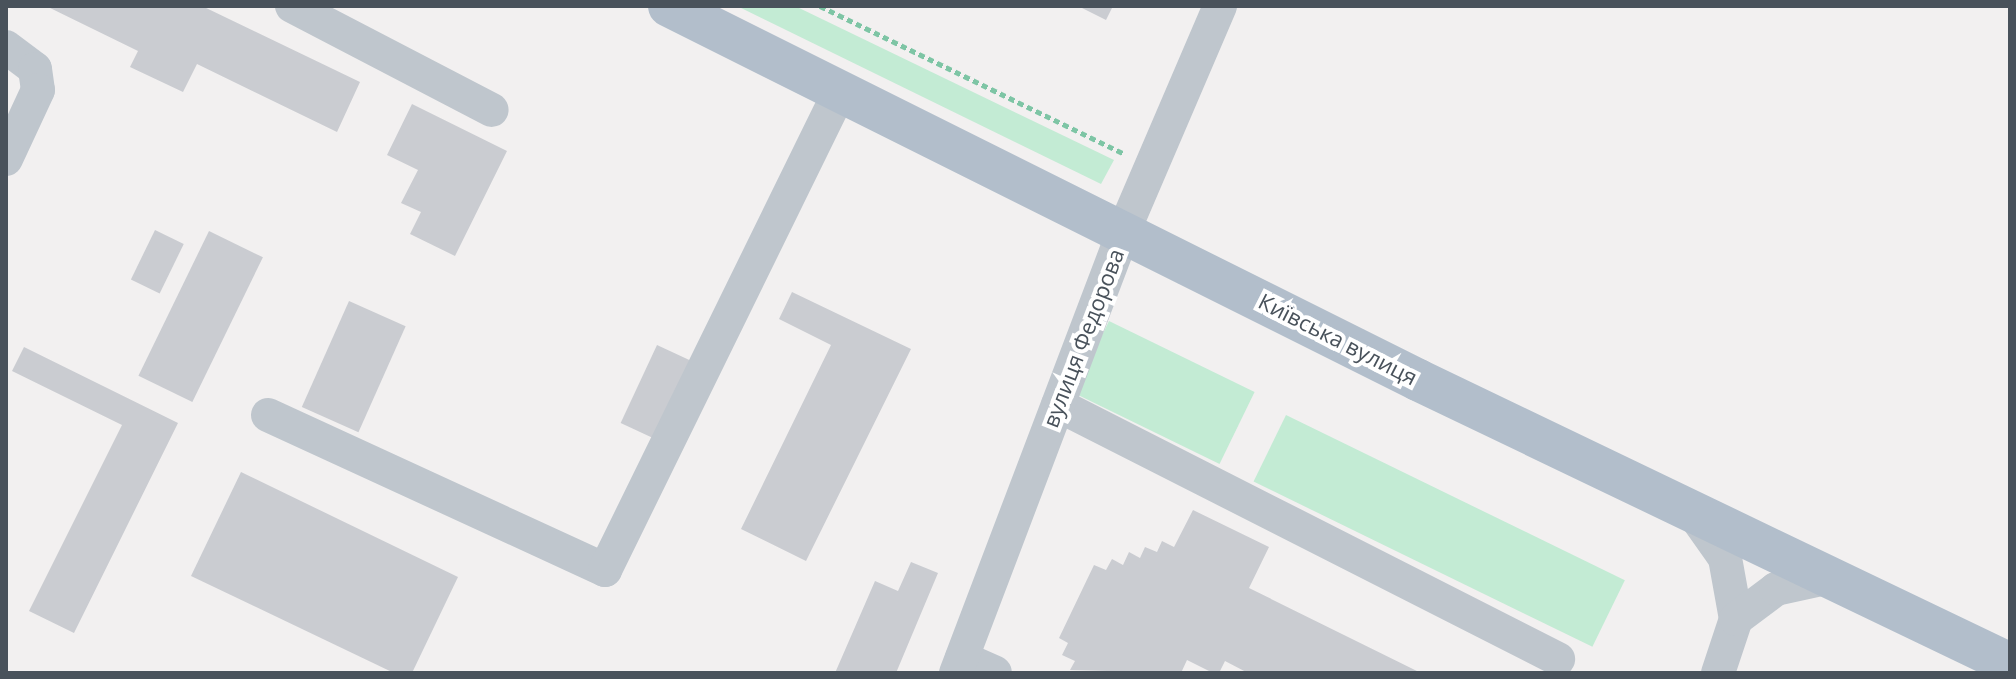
<!DOCTYPE html>
<meta charset="utf-8">
<style>
body{margin:0}
#map{position:relative;width:2016px;height:679px;overflow:hidden;background:#f2f0f0;font-family:"Open Sans",sans-serif}
div>[style]{position:absolute}
.green>*{inset:0;background:#c3ebd4;transform-origin:0 0}
.building>*{inset:0;background:#caccd1;transform-origin:0 0}
.path>*{height:5px;margin-top:-2.5px;transform-origin:0;background:repeating-linear-gradient(90deg,#7ec5a5 0 6px,transparent 0 10px)}
.minor>*{height:34px;margin:-17px;padding:0 17px;transform-origin:17px;border-radius:17px;background:#bfc6cd}
.major>*{height:42px;margin:-21px;padding:0 21px;transform-origin:21px;border-radius:21px;background:#b2becb}
span{translate:-50% -50%;white-space:nowrap;text-align:center;line-height:1.15;-webkit-text-stroke:8px #fff;paint-order:stroke}
.street-label{font-size:22px;color:#49525b}
.frame{position:absolute;inset:0;border:8px solid #49525b;pointer-events:none}
</style>
<div id="map">
<div class="green">
<i style="clip-path:polygon(737px 6px,795px 6px,1114px 160px,1101px 184px)"></i>
<i style="left:1109px;top:321px;width:162px;height:80px;rotate:26deg"></i>
<i style="left:1286px;top:415px;width:377px;height:74px;rotate:26deg"></i>
</div>
<div class="building">
<i style="clip-path:polygon(46px 6px,202px 6px,360px 82px,337px 132px,197px 64px,183px 92px,130px 67px,138px 51px)"></i>
<i style="clip-path:polygon(1078px 6px,1113px 6px,1106px 20px)"></i>
<i style="clip-path:polygon(412px 104px,507px 151px,455px 256px,410px 234px,421px 212px,401px 203px,418px 170px,387px 155px)"></i>
<i style="left:155px;top:230px;width:32px;height:55px;rotate:26deg"></i>
<i style="left:209px;top:231px;width:60px;height:161px;rotate:26deg"></i>
<i style="clip-path:polygon(792px 292px,911px 349px,806px 561px,741px 529px,831px 345px,779px 319px)"></i>
<i style="left:349px;top:301px;width:62px;height:116px;rotate:24deg"></i>
<i style="left:657px;top:345px;width:38px;height:86px;rotate:25deg"></i>
<i style="clip-path:polygon(24px 347px,178px 423px,74px 633px,29px 611px,122px 425px,12px 371px)"></i>
<i style="clip-path:polygon(241px 472px,458px 577px,412px 673px,394px 673px,191px 576px)"></i>
<i style="clip-path:polygon(1193px 510px,1269px 547px,1249px 588px,1421px 673px,1248px 673px,1225px 661px,1219px 673px,1213px 673px,1187px 660px,1181px 673px,1070px 670px,1075px 661px,1062px 655px,1068px 643px,1059px 638px,1094px 565px,1106px 570px,1112px 559px,1123px 565px,1129px 552px,1140px 558px,1145px 547px,1157px 552px,1162px 541px,1174px 547px)"></i>
<i style="clip-path:polygon(911px 562px,938px 573px,896px 673px,835px 673px,875px 581px,898px 591px)"></i>
</div>
<div class="path">
<i style="left:820px;top:6px;width:337px;rotate:25.9deg"></i>
</div>
<div class="minor">
<i style="left:292px;top:6px;width:225px;rotate:27.5deg"></i>
<i style="left:6px;top:47px;width:36px;rotate:37deg"></i>
<i style="left:35px;top:69px;width:21px;rotate:82deg"></i>
<i style="left:38px;top:90px;width:76px;rotate:114.9deg"></i>
<i style="left:1058px;top:405px;width:561px;rotate:26.93deg"></i>
<i style="left:268px;top:415px;width:371px;rotate:24.7deg"></i>
<i style="left:605px;top:570px;width:534px;rotate:-63.87deg"></i>
<i style="left:1691px;top:510px;width:59px;rotate:54.7deg"></i>
<i style="left:1725px;top:558px;width:62px;rotate:79.8deg"></i>
<i style="left:962px;top:658px;width:36px;rotate:24deg"></i>
<i style="left:956px;top:673px;width:474px;rotate:-69.2deg"></i>
<i style="left:1124px;top:230px;width:244px;rotate:-66.8deg"></i>
<i style="left:1718px;top:673px;width:57px;rotate:-71.6deg"></i>
<i style="left:1736px;top:619px;width:50px;rotate:-36.9deg"></i>
<i style="left:1776px;top:589px;width:55px;rotate:-12.5deg"></i>
</div>
<div class="major">
<i style="left:669px;top:6px;width:837px;rotate:26.53deg"></i>
<i style="left:1418px;top:380px;width:657px;rotate:25.63deg"></i>
</div>
<div class="street-label">
<span style="left:1083px;top:338px;rotate:-69deg">вулиця Федорова</span>
<span style="left:1338px;top:339px;rotate:27deg">Київська вулиця</span>
</div>
<div class="frame"></div>
</div>
